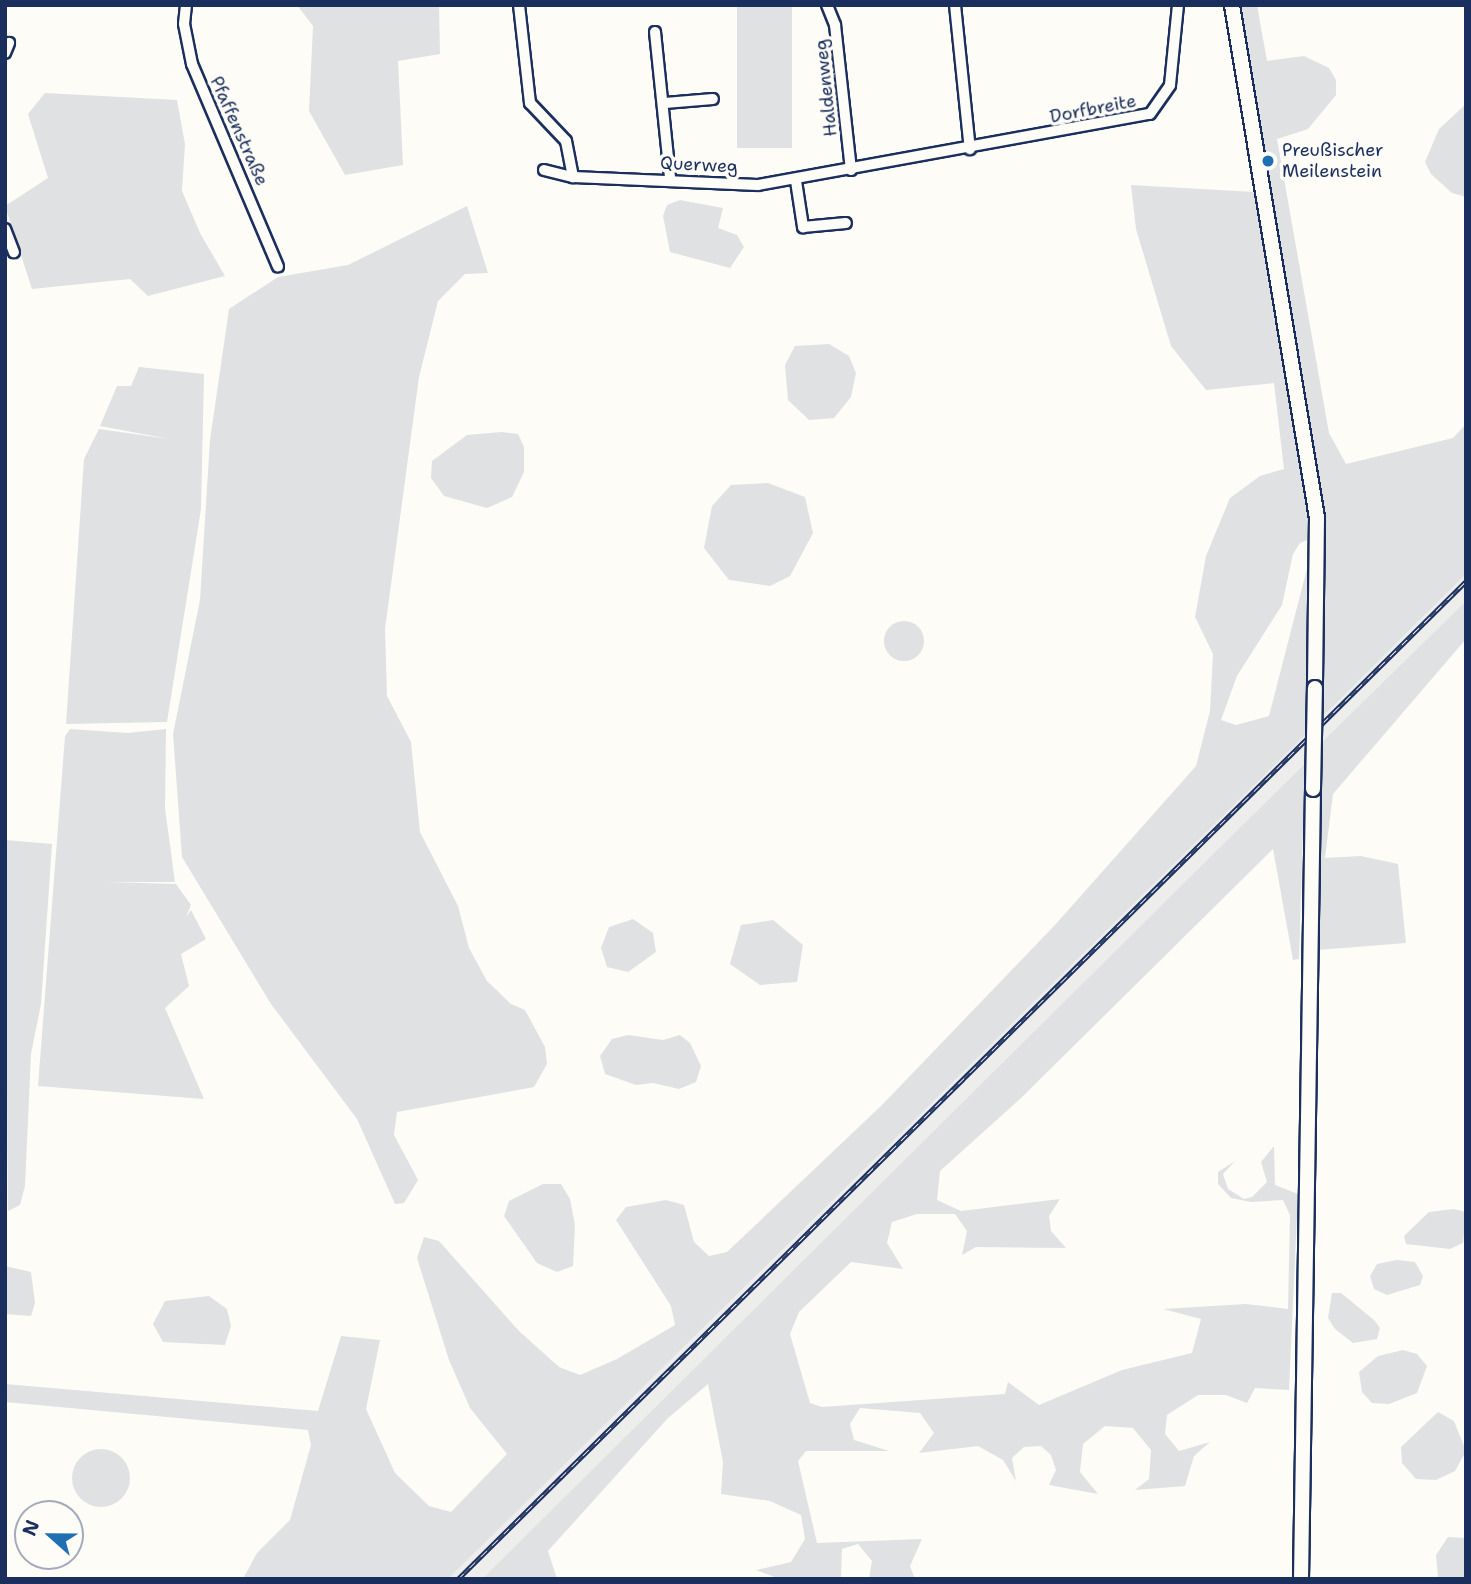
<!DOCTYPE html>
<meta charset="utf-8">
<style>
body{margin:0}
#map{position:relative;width:1471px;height:1584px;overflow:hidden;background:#fdfcf7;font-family:"Shantell Sans",sans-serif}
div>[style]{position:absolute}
.built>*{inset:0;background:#edeeec}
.green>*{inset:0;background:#e0e1e3;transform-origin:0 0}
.round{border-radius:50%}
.roads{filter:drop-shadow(2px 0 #1b2f5e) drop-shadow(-2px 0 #1b2f5e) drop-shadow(0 2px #1b2f5e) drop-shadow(0 -2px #1b2f5e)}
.minor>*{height:10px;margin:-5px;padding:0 5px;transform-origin:5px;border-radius:5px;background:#fdfcf7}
.secondary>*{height:14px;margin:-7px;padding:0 7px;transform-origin:7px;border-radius:7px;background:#fdfcf7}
.rail>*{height:5px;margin-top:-2.5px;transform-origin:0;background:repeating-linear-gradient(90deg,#fdfcf7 0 8px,#1b2f5e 0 16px);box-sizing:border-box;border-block:2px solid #1b2f5e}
.bridges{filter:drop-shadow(2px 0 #1b2f5e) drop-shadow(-2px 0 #1b2f5e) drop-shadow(0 2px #1b2f5e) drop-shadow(0 -2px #1b2f5e)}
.secondary-bridge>*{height:14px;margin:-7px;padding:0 7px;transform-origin:7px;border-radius:7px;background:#fdfcf7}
.dots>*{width:19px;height:19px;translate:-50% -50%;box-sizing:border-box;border:4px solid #fdfcf7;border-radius:50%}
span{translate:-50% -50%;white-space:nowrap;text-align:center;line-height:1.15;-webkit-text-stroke:7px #fdfcf7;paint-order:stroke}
.street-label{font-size:18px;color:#1b2f5e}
.poi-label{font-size:18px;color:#1b2f5e}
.left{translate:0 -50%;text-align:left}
.frame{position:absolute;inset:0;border:7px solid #1b2f5e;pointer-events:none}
.north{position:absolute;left:14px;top:1500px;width:70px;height:70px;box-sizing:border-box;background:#fdfcf7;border:2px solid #a3aaba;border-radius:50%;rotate:291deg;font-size:19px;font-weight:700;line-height:28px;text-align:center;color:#1b2f5e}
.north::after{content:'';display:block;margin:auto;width:24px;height:32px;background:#1f6fb2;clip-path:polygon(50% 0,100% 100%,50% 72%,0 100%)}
</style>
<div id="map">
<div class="built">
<i style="clip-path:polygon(1466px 574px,1466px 601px,974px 1094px,482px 1579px,448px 1579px)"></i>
</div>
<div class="green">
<i style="clip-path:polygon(297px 5px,439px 5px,440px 54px,398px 61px,403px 165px,345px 175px,309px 111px,313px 26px)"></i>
<i style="left:737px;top:5px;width:55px;height:143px"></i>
<i style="clip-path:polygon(1238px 5px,1257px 5px,1267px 61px,1304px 56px,1329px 68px,1336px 80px,1336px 95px,1308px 129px,1277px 139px,1329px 433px,1346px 464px,1453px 438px,1466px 424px,1466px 574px,1322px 717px,1325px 532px)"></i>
<i style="clip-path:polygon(45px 93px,177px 100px,185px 144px,182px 191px,200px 233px,225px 276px,148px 296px,130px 279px,32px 289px,5px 206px,48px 178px,28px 114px)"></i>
<i style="clip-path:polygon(1466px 104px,1466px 197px,1452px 193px,1431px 174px,1425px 162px,1439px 129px)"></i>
<i style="clip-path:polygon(1131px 185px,1254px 192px,1312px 538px,1300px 543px,1293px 554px,1282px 605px,1237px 676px,1221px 720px,1236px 725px,1269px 716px,1312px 549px,1306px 734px,448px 1579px,243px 1579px,257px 1553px,290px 1520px,311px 1445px,308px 1430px,5px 1402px,5px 1384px,318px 1411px,341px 1336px,380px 1340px,366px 1409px,395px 1473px,429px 1506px,451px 1512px,507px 1454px,470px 1408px,449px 1360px,417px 1258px,424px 1237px,439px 1241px,519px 1331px,559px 1367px,580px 1375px,617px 1359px,675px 1325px,671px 1306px,616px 1220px,626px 1207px,666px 1200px,684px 1205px,694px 1242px,709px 1256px,727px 1252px,882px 1105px,1055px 925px,1196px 766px,1210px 711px,1213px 654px,1195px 617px,1206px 556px,1230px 498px,1260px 476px,1284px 469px,1274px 383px,1206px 390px,1171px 346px,1136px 229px)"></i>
<i style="clip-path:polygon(680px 200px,723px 208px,718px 228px,737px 235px,744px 247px,730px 268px,670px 252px,663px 216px,667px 205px)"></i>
<i style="clip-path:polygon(467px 206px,488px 273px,465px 274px,438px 301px,419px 377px,385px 629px,387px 696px,411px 742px,420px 832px,458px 906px,469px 948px,487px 981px,511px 1004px,525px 1010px,545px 1047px,547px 1064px,534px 1087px,397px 1112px,394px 1135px,418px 1180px,404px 1203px,395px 1204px,357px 1119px,271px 1004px,182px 857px,173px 734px,200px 600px,210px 440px,229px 309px,278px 277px,348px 265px)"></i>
<i style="clip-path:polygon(829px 344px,849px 356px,856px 373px,851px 397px,834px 418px,809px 420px,788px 400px,785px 365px,795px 346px)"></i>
<i style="clip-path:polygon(139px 367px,204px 374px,201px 509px,167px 722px,66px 724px,84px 459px,99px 429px,169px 439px,100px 426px,117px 386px,131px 386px)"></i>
<i style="clip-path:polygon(502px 432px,518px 434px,524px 447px,524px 472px,512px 497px,487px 508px,444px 496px,431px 478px,432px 461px,467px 435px)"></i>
<i style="clip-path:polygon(768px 483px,805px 497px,813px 533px,790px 576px,770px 586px,729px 580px,704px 548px,712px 506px,731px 485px)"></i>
<i style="clip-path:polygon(1466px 601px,1466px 639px,1333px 794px,1325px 858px,1361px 856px,1398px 864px,1406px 943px,1318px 950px,1321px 743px)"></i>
<i class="round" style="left:884px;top:621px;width:40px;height:40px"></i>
<i style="clip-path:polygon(70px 729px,128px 733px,166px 729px,165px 808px,175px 882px,107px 882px,176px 884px,191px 905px,186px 917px,191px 910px,206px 939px,181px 954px,189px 986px,165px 1008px,204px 1099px,38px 1086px,65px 736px)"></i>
<i style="clip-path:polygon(1305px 763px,1299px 959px,1293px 960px,1273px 849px,1021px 1098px,940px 1171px,937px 1200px,961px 1211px,1060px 1199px,1049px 1216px,1051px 1231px,1066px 1248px,976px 1247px,962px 1255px,967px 1231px,955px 1214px,917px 1214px,892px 1222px,887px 1243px,903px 1269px,851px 1262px,799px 1312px,790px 1334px,810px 1403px,822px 1407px,1005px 1394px,1008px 1382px,1039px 1405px,1122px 1370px,1192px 1353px,1201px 1319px,1163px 1309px,1246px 1304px,1288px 1309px,1290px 1215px,1283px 1200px,1251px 1202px,1231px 1198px,1218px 1184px,1218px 1172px,1235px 1161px,1223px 1174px,1228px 1189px,1244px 1199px,1252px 1197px,1267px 1182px,1261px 1162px,1274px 1146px,1275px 1185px,1298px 1194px,1289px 1390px,1255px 1388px,1247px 1403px,1226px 1395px,1198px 1395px,1167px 1415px,1165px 1434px,1179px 1451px,1210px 1442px,1194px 1456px,1185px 1486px,1135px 1490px,1149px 1479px,1151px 1450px,1133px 1428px,1105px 1426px,1083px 1444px,1080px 1472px,1098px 1494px,1049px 1485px,1056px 1470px,1051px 1455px,1041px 1446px,1024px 1447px,1012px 1458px,1016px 1481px,1003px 1460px,978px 1446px,919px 1453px,934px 1433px,920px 1413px,860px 1408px,850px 1424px,854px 1440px,889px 1451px,806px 1451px,798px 1461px,817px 1543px,922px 1539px,910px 1566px,915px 1579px,869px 1579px,872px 1561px,858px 1544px,842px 1549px,841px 1579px,780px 1579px,756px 1570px,791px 1562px,805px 1539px,801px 1515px,770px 1501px,721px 1494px,723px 1462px,708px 1384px,667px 1419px,548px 1551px,557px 1579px,482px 1579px)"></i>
<i style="clip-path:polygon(5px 840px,52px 844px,41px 1004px,31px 1054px,25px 1186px,20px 1205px,8px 1211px)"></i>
<i style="clip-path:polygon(633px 919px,653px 933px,656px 952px,628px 972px,607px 967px,601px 948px,609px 927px)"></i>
<i style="clip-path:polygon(773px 920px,803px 945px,797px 982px,760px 985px,730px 964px,741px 925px)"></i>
<i style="clip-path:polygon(628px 1035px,663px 1040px,680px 1035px,690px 1043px,701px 1066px,696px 1082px,679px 1089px,653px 1083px,636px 1085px,605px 1074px,600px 1056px,612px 1039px)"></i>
<i style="clip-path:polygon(543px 1184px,561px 1184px,570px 1199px,575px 1225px,573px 1266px,557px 1272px,537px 1263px,504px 1216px,509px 1201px)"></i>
<i style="clip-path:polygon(1454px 1209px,1466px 1212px,1463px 1243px,1450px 1249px,1406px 1244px,1404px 1236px,1429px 1212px)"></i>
<i style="clip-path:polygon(1397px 1260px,1415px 1262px,1423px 1276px,1420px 1285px,1387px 1295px,1374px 1289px,1370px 1276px,1377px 1264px)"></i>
<i style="clip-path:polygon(5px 1266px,31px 1272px,35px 1303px,31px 1316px,5px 1314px)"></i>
<i style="clip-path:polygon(1332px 1293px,1341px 1293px,1374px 1320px,1380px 1328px,1377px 1339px,1353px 1343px,1335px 1329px,1328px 1318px)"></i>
<i style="clip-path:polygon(209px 1296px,227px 1309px,231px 1326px,225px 1345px,163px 1342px,153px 1324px,165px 1301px)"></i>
<i style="clip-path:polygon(1403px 1350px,1417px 1354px,1427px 1366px,1417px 1393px,1389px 1404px,1372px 1403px,1362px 1392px,1359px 1372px,1378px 1356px)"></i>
<i style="clip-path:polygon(1438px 1412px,1454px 1421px,1466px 1451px,1455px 1471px,1436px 1480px,1416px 1479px,1402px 1463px,1401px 1447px)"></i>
<i class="round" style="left:72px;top:1449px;width:58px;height:58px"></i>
<i style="clip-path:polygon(1448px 1537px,1466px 1538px,1466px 1579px,1438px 1577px,1436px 1555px)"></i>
</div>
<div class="roads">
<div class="minor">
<i style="left:186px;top:5px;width:19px;rotate:96deg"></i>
<i style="left:184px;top:24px;width:41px;rotate:78.7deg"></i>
<i style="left:192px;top:64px;width:220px;rotate:67deg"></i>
<i style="left:519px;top:5px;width:99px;rotate:83.6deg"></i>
<i style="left:530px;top:103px;width:52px;rotate:46.5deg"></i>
<i style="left:566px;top:141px;width:37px;rotate:79deg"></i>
<i style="left:827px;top:5px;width:22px;rotate:68deg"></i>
<i style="left:835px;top:25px;width:146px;rotate:83.7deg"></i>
<i style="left:955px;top:5px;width:145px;rotate:84.1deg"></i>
<i style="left:655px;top:32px;width:147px;rotate:84.1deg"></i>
<i style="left:5px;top:53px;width:11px;rotate:-68deg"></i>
<i style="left:665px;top:103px;width:48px;rotate:-4.8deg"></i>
<i style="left:544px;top:170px;width:30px;rotate:14deg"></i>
<i style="left:573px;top:177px;width:185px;rotate:2.5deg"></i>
<i style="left:758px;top:185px;width:398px;rotate:-10.3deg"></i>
<i style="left:1150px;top:114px;width:35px;rotate:-55deg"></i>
<i style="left:1170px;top:85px;width:80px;rotate:-84.3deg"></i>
<i style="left:796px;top:181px;width:47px;rotate:81.3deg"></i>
<i style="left:803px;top:227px;width:43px;rotate:-5.3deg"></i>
<i style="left:5px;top:229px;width:25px;rotate:69deg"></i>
</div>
<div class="secondary">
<i style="left:1232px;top:5px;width:520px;rotate:80.59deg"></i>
<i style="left:1317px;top:518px;width:170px;rotate:90.7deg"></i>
<i style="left:1301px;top:1579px;width:790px;rotate:-89.13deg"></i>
</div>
</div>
<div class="rail">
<i style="left:458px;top:1579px;width:1418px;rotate:-44.71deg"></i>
</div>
<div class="bridges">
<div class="secondary-bridge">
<i style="left:1313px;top:789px;width:101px;rotate:-88.9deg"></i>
</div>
</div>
<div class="dots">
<i style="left:1268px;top:161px;background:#1f6fb2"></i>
</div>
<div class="street-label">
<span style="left:826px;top:88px;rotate:-96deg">Haldenweg</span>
<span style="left:1093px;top:109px;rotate:-11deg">Dorfbreite</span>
<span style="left:239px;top:131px;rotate:66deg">Pfaffenstraße</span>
<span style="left:699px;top:165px;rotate:3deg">Querweg</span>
</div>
<div class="poi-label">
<span class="left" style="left:1282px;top:161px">Preußischer<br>Meilenstein</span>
</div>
<div class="frame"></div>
<div class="north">N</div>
</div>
